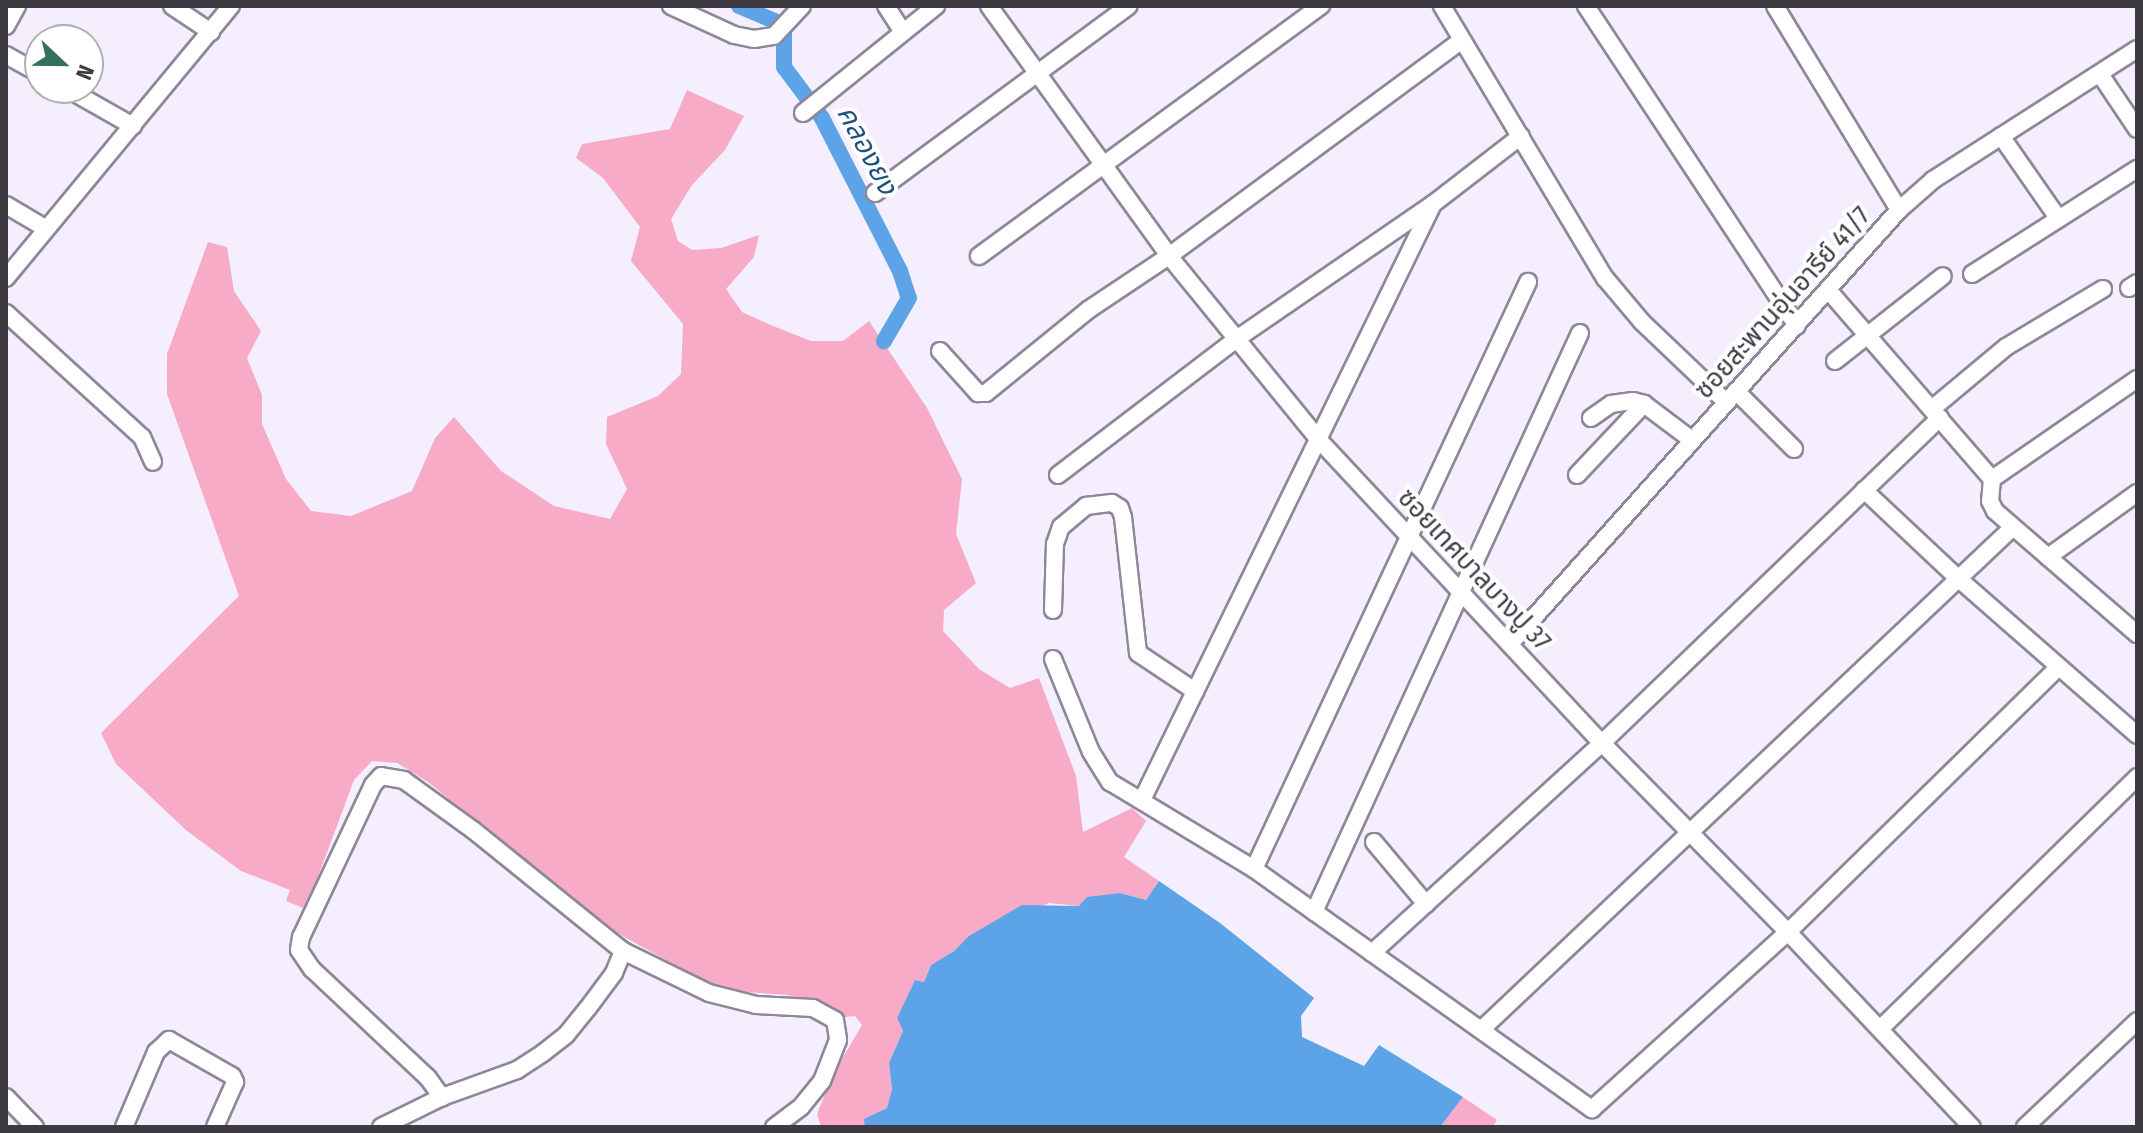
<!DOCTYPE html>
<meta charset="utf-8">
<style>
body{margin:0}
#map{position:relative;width:2143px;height:1133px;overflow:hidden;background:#f4eeff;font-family:"Fira Sans Condensed","Noto Sans Thai",sans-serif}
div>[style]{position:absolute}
.green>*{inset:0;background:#f8abc7}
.water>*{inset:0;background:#5ca4e7}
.canal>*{height:16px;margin:-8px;padding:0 8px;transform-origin:8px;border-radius:8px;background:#5ca4e7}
.roads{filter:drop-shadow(2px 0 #8e879a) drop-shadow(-2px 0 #8e879a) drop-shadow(0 2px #8e879a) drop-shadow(0 -2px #8e879a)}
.street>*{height:16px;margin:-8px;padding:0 8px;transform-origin:8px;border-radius:8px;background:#fff}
span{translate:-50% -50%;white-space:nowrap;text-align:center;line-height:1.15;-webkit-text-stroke:8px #fff;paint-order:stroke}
.street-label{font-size:26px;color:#3d3a42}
.water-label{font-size:28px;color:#1d507c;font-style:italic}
.frame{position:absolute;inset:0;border:8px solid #3d3a42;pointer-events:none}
.north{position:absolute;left:24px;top:24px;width:80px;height:80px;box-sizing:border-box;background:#fff;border:2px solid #b1b0b3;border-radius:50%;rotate:112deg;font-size:22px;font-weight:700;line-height:32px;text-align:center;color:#3d3a42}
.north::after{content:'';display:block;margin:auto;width:28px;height:36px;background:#34715b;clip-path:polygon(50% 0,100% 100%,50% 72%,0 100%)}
</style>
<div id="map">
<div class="green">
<i style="clip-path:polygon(687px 90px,744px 116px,725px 150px,692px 185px,671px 219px,678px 241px,692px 250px,721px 248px,759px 235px,754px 257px,726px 289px,742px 312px,773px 326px,811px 341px,843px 341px,869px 321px,927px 408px,962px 479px,956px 534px,976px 583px,944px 610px,943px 631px,979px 669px,1010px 688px,1039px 678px,1076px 776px,1083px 832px,1132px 808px,1146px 821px,1124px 857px,1159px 881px,1146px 900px,1120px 893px,1079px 906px,1049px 903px,970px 936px,954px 951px,931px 965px,924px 982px,915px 980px,897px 1018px,903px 1031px,889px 1063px,892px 1089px,887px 1108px,865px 1119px,865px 1127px,821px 1127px,817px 1114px,833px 1074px,862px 1025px,855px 1016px,845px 1017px,788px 995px,731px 991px,696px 977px,603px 925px,428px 782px,397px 763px,372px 761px,354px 780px,306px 909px,286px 901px,290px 890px,241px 871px,187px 831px,116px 764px,101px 733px,239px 596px,167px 394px,167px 354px,208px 242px,227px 247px,234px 291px,261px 331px,247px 358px,262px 395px,262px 424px,286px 479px,311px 511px,351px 516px,412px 491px,435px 438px,454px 417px,501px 471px,554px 506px,610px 519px,627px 489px,606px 444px,607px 417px,658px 396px,681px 374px,683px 324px,631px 261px,640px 227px,603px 178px,576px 158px,582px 144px,670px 129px)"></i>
<i style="clip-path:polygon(1463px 1097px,1497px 1120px,1492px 1127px,1440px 1127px)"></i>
</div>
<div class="water">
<i style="clip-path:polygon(1159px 881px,1220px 923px,1314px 998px,1301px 1016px,1302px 1037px,1364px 1066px,1379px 1045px,1463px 1097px,1440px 1127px,865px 1127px,864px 1119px,887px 1108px,892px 1089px,889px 1063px,903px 1031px,897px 1018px,915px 980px,924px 982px,931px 965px,954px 951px,969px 936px,1022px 905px,1079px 906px,1087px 897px,1120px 893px,1146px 900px)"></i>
</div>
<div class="canal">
<i style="left:739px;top:6px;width:38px;rotate:23deg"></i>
<i style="left:774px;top:21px;width:17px;rotate:54deg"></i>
<i style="left:784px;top:35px;width:32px;rotate:90deg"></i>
<i style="left:784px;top:67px;width:64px;rotate:53.3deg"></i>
<i style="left:822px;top:118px;width:172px;rotate:63deg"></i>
<i style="left:900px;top:271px;width:28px;rotate:72deg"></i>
<i style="left:909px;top:298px;width:50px;rotate:120.2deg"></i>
</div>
<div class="roads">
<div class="street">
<i style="left:172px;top:6px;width:47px;rotate:33.7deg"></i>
<i style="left:671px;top:6px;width:69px;rotate:24.7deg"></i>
<i style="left:734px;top:35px;width:20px;rotate:11deg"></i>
<i style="left:754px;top:39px;width:20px;rotate:-9deg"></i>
<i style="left:774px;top:36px;width:41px;rotate:-47deg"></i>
<i style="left:886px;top:6px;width:30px;rotate:57deg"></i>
<i style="left:989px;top:6px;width:308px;rotate:54.2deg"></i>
<i style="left:1169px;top:256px;width:237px;rotate:50.8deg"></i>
<i style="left:1319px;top:440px;width:415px;rotate:47deg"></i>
<i style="left:1602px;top:743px;width:265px;rotate:45.5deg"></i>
<i style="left:1788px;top:932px;width:268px;rotate:46.7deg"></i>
<i style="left:1442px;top:6px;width:317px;rotate:59.1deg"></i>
<i style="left:1605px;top:278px;width:57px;rotate:49.9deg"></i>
<i style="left:1642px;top:322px;width:116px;rotate:43.6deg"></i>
<i style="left:1586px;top:6px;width:383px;rotate:56.6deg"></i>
<i style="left:1775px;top:6px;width:239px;rotate:58.7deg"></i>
<i style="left:6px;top:26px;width:23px;rotate:-61deg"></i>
<i style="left:6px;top:55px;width:39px;rotate:29deg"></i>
<i style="left:2100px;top:74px;width:66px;rotate:56.1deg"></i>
<i style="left:66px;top:88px;width:77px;rotate:29.6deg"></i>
<i style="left:803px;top:113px;width:171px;rotate:-38.8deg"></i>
<i style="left:2001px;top:136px;width:100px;rotate:55.2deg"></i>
<i style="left:875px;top:193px;width:315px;rotate:-36.4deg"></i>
<i style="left:6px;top:205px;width:45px;rotate:30.5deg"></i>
<i style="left:979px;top:256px;width:424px;rotate:-36.2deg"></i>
<i style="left:1972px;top:274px;width:196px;rotate:-32.5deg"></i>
<i style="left:6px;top:278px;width:353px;rotate:-50.4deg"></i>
<i style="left:2129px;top:288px;width:9px;rotate:-32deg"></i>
<i style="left:1829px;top:291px;width:249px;rotate:49.1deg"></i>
<i style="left:1992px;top:479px;width:22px;rotate:95deg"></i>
<i style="left:1990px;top:501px;width:11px;rotate:63deg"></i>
<i style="left:1995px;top:511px;width:188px;rotate:40.9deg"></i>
<i style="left:6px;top:313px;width:184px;rotate:42.4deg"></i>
<i style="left:142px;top:437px;width:27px;rotate:66deg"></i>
<i style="left:940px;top:351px;width:57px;rotate:47.9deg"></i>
<i style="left:978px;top:393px;width:8px"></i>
<i style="left:986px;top:393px;width:132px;rotate:-39.1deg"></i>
<i style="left:1088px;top:310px;width:97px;rotate:-33.7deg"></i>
<i style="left:1169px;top:256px;width:364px;rotate:-36.4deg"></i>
<i style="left:1835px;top:361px;width:137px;rotate:-38.2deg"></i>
<i style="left:1736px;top:391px;width:82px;rotate:45deg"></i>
<i style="left:1933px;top:408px;width:95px;rotate:-39.9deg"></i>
<i style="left:2006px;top:347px;width:113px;rotate:-30.9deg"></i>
<i style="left:1591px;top:418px;width:24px;rotate:-35deg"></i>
<i style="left:1611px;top:404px;width:22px;rotate:-8deg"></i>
<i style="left:1633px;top:401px;width:11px;rotate:15deg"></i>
<i style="left:1644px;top:404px;width:60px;rotate:36.9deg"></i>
<i style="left:1058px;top:475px;width:223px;rotate:-37.3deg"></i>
<i style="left:1235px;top:340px;width:240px;rotate:-34.5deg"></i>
<i style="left:1433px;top:204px;width:111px;rotate:-37.7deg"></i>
<i style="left:1577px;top:475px;width:98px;rotate:-46.7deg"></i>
<i style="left:1992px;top:479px;width:176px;rotate:-34.6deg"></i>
<i style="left:1864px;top:490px;width:132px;rotate:43.2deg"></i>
<i style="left:1960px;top:580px;width:235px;rotate:41.2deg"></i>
<i style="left:2048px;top:557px;width:110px;rotate:-35.7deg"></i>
<i style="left:1053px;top:610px;width:66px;rotate:-88.3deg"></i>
<i style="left:1055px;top:544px;width:18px;rotate:-71deg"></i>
<i style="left:1061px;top:527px;width:33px;rotate:-40deg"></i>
<i style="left:1086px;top:506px;width:26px;rotate:-7deg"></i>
<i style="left:1112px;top:503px;width:9px;rotate:32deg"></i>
<i style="left:1120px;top:508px;width:9px;rotate:72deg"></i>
<i style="left:1123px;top:517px;width:137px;rotate:83.7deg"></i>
<i style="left:1138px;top:653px;width:69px;rotate:33.7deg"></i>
<i style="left:1511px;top:643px;width:581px;rotate:-48.14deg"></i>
<i style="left:1899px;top:210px;width:45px;rotate:-41.4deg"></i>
<i style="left:1933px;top:180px;width:242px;rotate:-32.7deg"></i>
<i style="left:1053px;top:659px;width:100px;rotate:67.8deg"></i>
<i style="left:1091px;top:752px;width:36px;rotate:58deg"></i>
<i style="left:1110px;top:782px;width:168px;rotate:31.1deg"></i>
<i style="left:1254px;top:869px;width:415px;rotate:35.4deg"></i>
<i style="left:1592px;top:1109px;width:264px;rotate:-42.1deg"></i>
<i style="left:1788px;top:932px;width:379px;rotate:-44.4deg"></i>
<i style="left:1142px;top:800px;width:663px;rotate:-63.98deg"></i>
<i style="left:1374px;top:842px;width:81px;rotate:50deg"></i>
<i style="left:1254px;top:869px;width:648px;rotate:-64.98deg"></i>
<i style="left:1314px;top:912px;width:637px;rotate:-65.33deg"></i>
<i style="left:623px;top:951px;width:96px;rotate:26deg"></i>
<i style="left:709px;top:993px;width:49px;rotate:14.3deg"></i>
<i style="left:756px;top:1005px;width:57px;rotate:3deg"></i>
<i style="left:813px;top:1008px;width:25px;rotate:29deg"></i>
<i style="left:835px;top:1020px;width:20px;rotate:81deg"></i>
<i style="left:838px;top:1040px;width:44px;rotate:111.3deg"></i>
<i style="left:822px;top:1081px;width:33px;rotate:129deg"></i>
<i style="left:801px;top:1107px;width:34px;rotate:143deg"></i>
<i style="left:1372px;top:953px;width:311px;rotate:-42.4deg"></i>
<i style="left:1602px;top:743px;width:469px;rotate:-43.9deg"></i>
<i style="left:1482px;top:1029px;width:729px;rotate:-43.39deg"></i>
<i style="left:1880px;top:1029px;width:360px;rotate:-44.4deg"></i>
<i style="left:6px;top:1097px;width:42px;rotate:46deg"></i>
<i style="left:124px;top:1127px;width:82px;rotate:-66.9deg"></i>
<i style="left:156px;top:1052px;width:18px;rotate:-43deg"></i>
<i style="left:169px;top:1040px;width:73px;rotate:29.7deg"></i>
<i style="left:232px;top:1076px;width:7px;rotate:63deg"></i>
<i style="left:235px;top:1082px;width:49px;rotate:114deg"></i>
<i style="left:381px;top:1127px;width:68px;rotate:-26.2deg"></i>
<i style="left:442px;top:1097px;width:80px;rotate:-19.8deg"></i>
<i style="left:517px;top:1070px;width:31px;rotate:-33deg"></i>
<i style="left:543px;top:1053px;width:29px;rotate:-38deg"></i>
<i style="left:566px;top:1035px;width:35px;rotate:-51deg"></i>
<i style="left:588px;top:1008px;width:44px;rotate:-53.4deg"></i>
<i style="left:614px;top:973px;width:24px;rotate:-68deg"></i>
<i style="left:623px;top:951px;width:193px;rotate:-141.1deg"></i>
<i style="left:473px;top:830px;width:85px;rotate:-144.1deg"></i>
<i style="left:404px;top:780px;width:23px;rotate:-170deg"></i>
<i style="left:381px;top:776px;width:12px;rotate:132deg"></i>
<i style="left:373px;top:785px;width:168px;rotate:115.3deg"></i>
<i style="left:301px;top:937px;width:13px;rotate:99deg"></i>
<i style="left:299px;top:950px;width:23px;rotate:56deg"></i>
<i style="left:312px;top:969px;width:159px;rotate:43.2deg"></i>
<i style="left:428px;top:1078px;width:24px;rotate:54deg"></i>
<i style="left:2025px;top:1127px;width:154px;rotate:-43.4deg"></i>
</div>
</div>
<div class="street-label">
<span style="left:1783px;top:303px;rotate:-48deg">ซอยสะพานอุ่นอารีย์ 41/7</span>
<span style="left:1474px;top:570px;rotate:47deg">ซอยเทศบาลบางปู 37</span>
</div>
<div class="water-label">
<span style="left:867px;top:150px;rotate:62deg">คลองยง</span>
</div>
<div class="frame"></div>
<div class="north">N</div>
</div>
